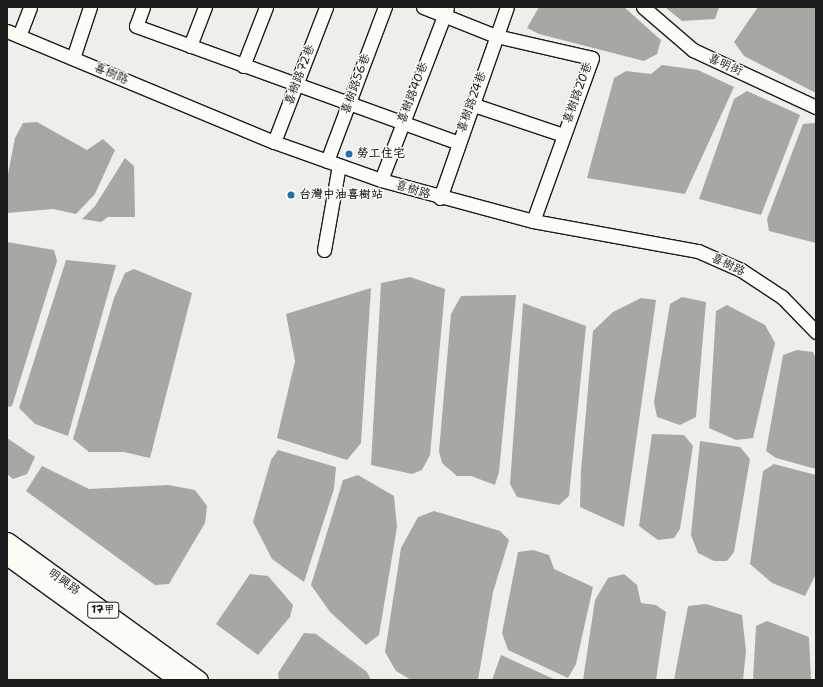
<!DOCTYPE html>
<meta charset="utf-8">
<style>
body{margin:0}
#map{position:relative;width:823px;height:687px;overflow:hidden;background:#f0eeea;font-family:"Shantell Sans","LXGW WenKai TC",sans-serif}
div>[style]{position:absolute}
.water>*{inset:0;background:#a8a7a3}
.roads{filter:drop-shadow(1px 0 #1c1c1c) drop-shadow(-1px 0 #1c1c1c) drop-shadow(0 1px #1c1c1c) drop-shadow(0 -1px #1c1c1c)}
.minor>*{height:13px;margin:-6.5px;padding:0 6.5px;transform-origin:6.5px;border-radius:6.5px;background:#fdfcf7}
.major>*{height:17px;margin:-8.5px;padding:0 8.5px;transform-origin:8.5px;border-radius:8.5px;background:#fdfcf7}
.dots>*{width:11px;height:11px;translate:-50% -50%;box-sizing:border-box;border:2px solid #fdfcf7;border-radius:50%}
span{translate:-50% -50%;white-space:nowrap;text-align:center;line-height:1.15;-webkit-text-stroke:3px #fdfcf7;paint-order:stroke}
.shield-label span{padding:1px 3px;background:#fdfcf7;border:1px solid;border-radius:3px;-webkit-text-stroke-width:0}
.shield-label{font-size:11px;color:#1c1c1c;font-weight:700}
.street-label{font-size:12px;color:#1c1c1c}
.poi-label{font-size:12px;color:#1c1c1c;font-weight:700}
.left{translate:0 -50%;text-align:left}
.frame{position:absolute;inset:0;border:8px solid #1c1c1c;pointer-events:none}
</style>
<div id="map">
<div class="water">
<i style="clip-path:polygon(539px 7px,624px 7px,661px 40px,657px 54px,644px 61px,539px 34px,527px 28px)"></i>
<i style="clip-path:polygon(665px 7px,719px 7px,715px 19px,682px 21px)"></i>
<i style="clip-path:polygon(758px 7px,816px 7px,816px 93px,744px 56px,734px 42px)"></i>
<i style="clip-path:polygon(662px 65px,698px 70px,734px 87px,685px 194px,587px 178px,614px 78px,626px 71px,651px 74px)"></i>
<i style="clip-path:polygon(747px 91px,800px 115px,761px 215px,699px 199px,734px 99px)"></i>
<i style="clip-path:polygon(37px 122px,87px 150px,103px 139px,115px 150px,95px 194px,76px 214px,53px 209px,7px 213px,7px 179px,15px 138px,23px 123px)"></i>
<i style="clip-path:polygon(816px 123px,816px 243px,769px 231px,767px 219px,803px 124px)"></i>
<i style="clip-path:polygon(125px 158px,134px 166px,135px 217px,108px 217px,101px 222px,82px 219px,95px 206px)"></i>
<i style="clip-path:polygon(7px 242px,54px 250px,57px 261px,12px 406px,7px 407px)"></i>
<i style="clip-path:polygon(66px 260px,116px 265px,68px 436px,35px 424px,19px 408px)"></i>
<i style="clip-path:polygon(134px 269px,192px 293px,150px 458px,124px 452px,89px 452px,73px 439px,114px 298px,125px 273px)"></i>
<i style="clip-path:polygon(410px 277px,445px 289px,430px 455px,422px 470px,412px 474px,371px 465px,381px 283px)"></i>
<i style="clip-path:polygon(371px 288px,361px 443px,347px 460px,277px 438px,295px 361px,286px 314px)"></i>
<i style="clip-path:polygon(516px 295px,499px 472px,495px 485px,471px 476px,457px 476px,442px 463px,439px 451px,451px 314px,461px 296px)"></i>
<i style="clip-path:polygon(682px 297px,706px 302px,696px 417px,680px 425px,657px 417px,654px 402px,670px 304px)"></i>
<i style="clip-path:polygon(641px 298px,656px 300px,624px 527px,580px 507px,581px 470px,593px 331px,613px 312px)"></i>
<i style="clip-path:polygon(523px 303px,586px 326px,569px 496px,559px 505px,517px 497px,510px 484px)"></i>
<i style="clip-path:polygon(727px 305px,765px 325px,775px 343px,753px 438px,736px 440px,709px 428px,716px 311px)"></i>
<i style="clip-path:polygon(797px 350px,813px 352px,816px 360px,816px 469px,776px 458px,766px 451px,783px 355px)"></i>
<i style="clip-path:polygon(652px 434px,684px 435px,693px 446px,680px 529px,674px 538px,658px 540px,639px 526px)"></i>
<i style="clip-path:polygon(7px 438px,35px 457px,27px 474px,13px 479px,7px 474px)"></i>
<i style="clip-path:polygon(700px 441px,740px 447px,750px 459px,734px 552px,727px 561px,714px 561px,698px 553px,691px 535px)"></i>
<i style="clip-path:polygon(278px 450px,336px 467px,334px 489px,304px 582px,272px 559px,253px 522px,271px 460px)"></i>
<i style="clip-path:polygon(774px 464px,816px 475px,816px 574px,805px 596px,772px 583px,750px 564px,763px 471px)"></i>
<i style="clip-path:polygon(42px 466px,89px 489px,168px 485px,195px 490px,207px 506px,205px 523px,169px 584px,155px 585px,26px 491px)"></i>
<i style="clip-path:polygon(358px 475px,394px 496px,397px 527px,379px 635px,366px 645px,330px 612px,311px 585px,343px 480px)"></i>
<i style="clip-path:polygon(434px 511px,500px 531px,509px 540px,493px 592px,478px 680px,411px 680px,396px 671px,385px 652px,401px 548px,418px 517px)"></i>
<i style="clip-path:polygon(533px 550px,549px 555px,554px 569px,593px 587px,576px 664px,568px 678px,508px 650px,502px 633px,518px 552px)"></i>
<i style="clip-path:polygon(250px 574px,268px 576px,293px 605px,290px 617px,258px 655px,216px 624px)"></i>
<i style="clip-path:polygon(624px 574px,637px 585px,641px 603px,656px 605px,666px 612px,656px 680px,583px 680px,595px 600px,608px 578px)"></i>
<i style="clip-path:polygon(706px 604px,742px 615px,746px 651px,743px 680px,674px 680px,688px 606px)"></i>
<i style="clip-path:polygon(767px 621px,809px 637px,811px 680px,753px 680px,756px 626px)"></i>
<i style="clip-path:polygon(304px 633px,316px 634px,367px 672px,371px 680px,279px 680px,278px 673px)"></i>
<i style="clip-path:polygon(501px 655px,556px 680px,492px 680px)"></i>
</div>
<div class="roads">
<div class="minor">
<i style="left:143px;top:7px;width:20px;rotate:110deg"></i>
<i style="left:136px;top:26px;width:341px;rotate:19.9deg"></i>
<i style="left:423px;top:7px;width:79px;rotate:21.7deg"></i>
<i style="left:496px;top:36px;width:98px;rotate:12.9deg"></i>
<i style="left:592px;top:58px;width:173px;rotate:109.9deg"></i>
<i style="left:643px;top:7px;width:66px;rotate:40.7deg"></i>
<i style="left:693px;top:50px;width:136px;rotate:24.9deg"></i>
<i style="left:7px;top:31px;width:289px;rotate:22.6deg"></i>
<i style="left:274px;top:142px;width:114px;rotate:19.6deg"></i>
<i style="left:381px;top:180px;width:157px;rotate:15.1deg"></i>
<i style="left:533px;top:221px;width:168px;rotate:10.3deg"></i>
<i style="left:698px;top:251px;width:47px;rotate:23.8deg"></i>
<i style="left:741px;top:270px;width:49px;rotate:33.4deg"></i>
<i style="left:782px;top:297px;width:49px;rotate:45.8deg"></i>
<i style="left:19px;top:36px;width:31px;rotate:-69deg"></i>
<i style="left:190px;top:46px;width:42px;rotate:-69deg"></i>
<i style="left:73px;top:58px;width:54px;rotate:-71.6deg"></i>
<i style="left:243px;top:66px;width:63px;rotate:-68.7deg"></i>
<i style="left:471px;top:104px;width:97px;rotate:18.6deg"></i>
<i style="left:274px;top:142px;width:145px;rotate:-68.9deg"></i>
<i style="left:327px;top:161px;width:165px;rotate:-69.4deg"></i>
<i style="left:381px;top:180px;width:184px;rotate:-69deg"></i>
<i style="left:440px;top:198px;width:202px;rotate:-70.7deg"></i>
<i style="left:324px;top:250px;width:86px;rotate:-80deg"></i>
</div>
<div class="major">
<i style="left:7px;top:541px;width:237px;rotate:35.9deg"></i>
<i style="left:7px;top:556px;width:211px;rotate:35.9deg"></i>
</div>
</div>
<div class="dots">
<i style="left:349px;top:154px;background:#1f6fb2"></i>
<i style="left:291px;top:195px;background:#1f6fb2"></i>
</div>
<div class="shield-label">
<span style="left:103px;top:610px">17甲</span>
</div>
<div class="street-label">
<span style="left:725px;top:65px;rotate:24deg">喜明街</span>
<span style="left:111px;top:74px;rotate:23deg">喜樹路</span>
<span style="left:300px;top:75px;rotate:-69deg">喜樹路72巷</span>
<span style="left:356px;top:84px;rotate:-70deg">喜樹路56巷</span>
<span style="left:413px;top:93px;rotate:-69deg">喜樹路40巷</span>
<span style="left:578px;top:93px;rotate:-70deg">喜樹路20巷</span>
<span style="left:472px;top:102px;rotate:-70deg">喜樹路24巷</span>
<span style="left:413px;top:190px;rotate:17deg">喜樹路</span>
<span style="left:728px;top:265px;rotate:26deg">喜樹路</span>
<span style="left:64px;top:582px;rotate:36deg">明興路</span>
</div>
<div class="poi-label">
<span class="left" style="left:357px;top:154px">勞工住宅</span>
<span class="left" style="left:299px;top:195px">台灣中油喜樹站</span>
</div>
<div class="frame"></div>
</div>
